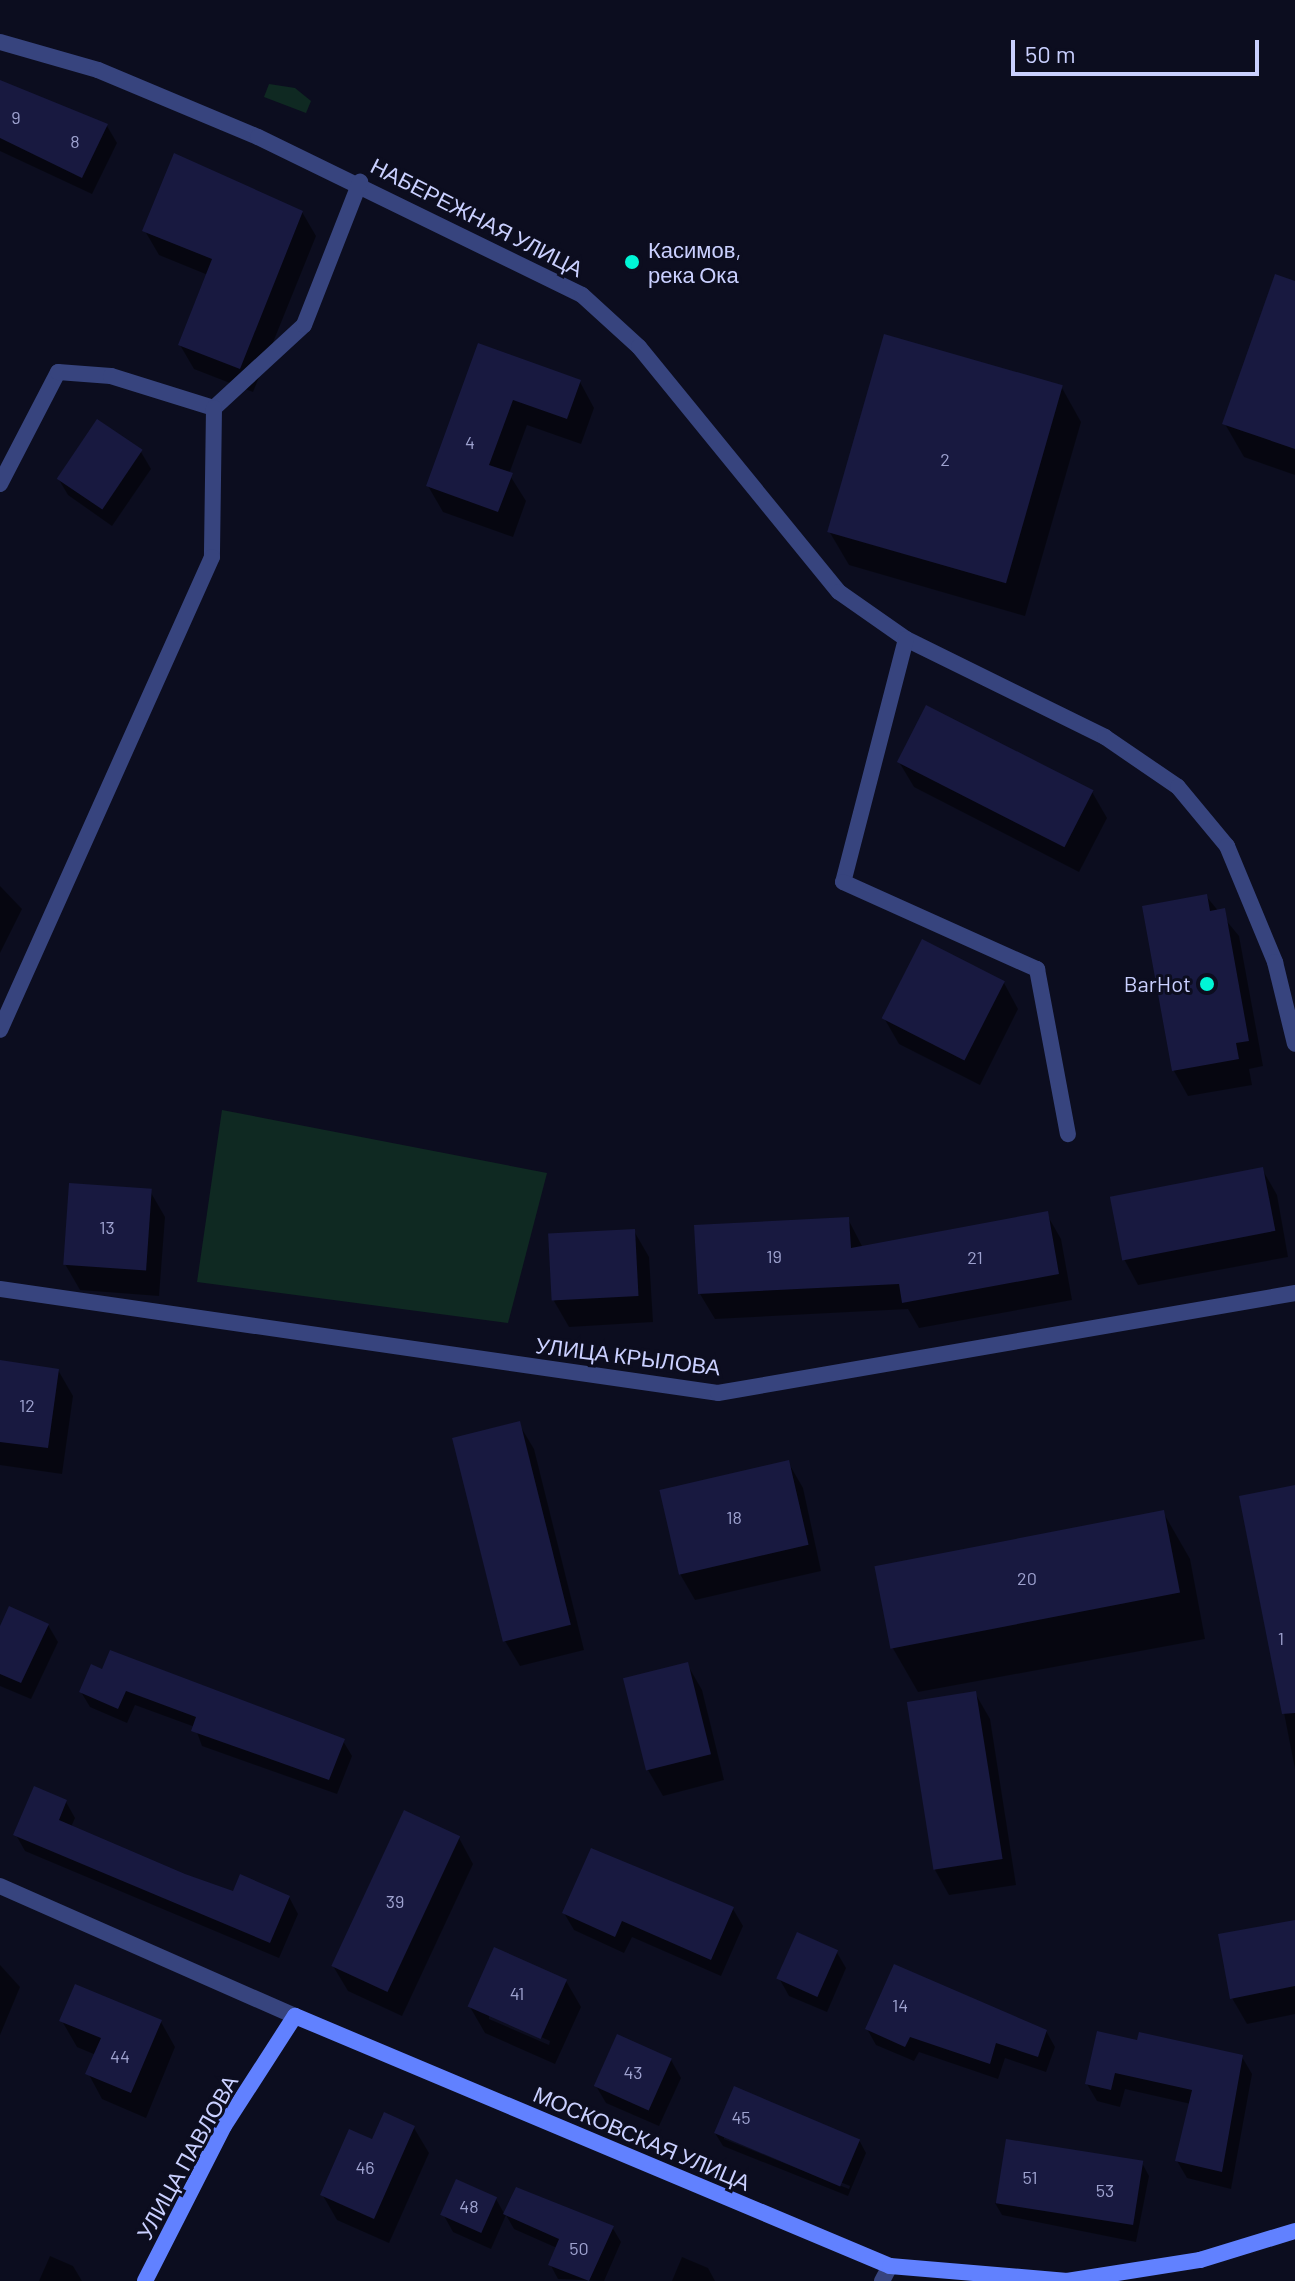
<!DOCTYPE html>
<meta charset="utf-8">
<style>
body{margin:0}
#map{position:relative;width:1295px;height:2281px;overflow:hidden;background:#0c0d1f;font-family:Barlow,sans-serif}
div>[style]{position:absolute}
.green>*{inset:0;background:#0f2922}
.shadow>*{inset:0;background:#0007}
.building>*{inset:0;background:#181940;transform-origin:0 0}
.street>*{height:16px;margin:-8px;padding:0 8px;transform-origin:8px;border-radius:8px;background:#37447e}
.secondary>*{height:16px;margin:-8px;padding:0 8px;transform-origin:8px;border-radius:8px;background:#6181ff}
.dots>*{width:22px;height:22px;translate:-50% -50%;box-sizing:border-box;border:4px solid #0c0d1f;border-radius:50%}
span{translate:-50% -50%;white-space:nowrap;text-align:center;line-height:1.15;-webkit-text-stroke:6px #0c0d1f;paint-order:stroke}
.number-label{font-size:18px;color:#9ea2cf}
.number-label span{-webkit-text-stroke-width:0}
.street-label{font-size:22px;color:#cad0ff}
.poi-label{font-size:22px;color:#cad0ff}
.left{translate:0 -50%;text-align:left}
.right{translate:-100% -50%;text-align:right}
.scale{position:absolute;left:1011px;top:40px;width:248px;height:36px;box-sizing:border-box;border:4px solid #cad0ff;border-top:0;padding-left:10px;font-size:24px;line-height:28px;white-space:nowrap;color:#cad0ff;-webkit-text-stroke:6px #0c0d1f;paint-order:stroke}
</style>
<div id="map">
<div class="green">
<i style="clip-path:polygon(269px 84px,295px 88px,311px 101px,306px 113px,264px 97px)"></i>
<i style="clip-path:polygon(222px 1110px,547px 1173px,508px 1323px,197px 1282px)"></i>
</div>
<div class="shadow">
<i style="clip-path:polygon(0 82px,107px 126px,117px 143px,92px 194px,0 151px)"></i>
<i style="clip-path:polygon(302px 212px,316px 236px,253px 392px,194px 369px,180px 345px,208px 275px,159px 255px,145px 231px)"></i>
<i style="clip-path:polygon(1295px 283px,1295px 475px,1244px 457px,1225px 424px)"></i>
<i style="clip-path:polygon(479px 346px,580px 382px,594px 408px,581px 444px,527px 425px,509px 474px,526px 501px,513px 537px,443px 512px,428px 486px)"></i>
<i style="clip-path:polygon(1062px 388px,1081px 422px,1025px 616px,849px 565px,829px 531px)"></i>
<i style="clip-path:polygon(141px 452px,151px 469px,112px 526px,68px 495px,58px 478px)"></i>
<i style="clip-path:polygon(899px 762px,1092px 792px,1107px 818px,1079px 872px,914px 787px)"></i>
<i style="clip-path:polygon(0 886px,22px 909px,0 953px)"></i>
<i style="clip-path:polygon(1206px 896px,1239px 936px,1263px 1066px,1249px 1069px,1252px 1085px,1188px 1096px,1174px 1071px)"></i>
<i style="clip-path:polygon(1004px 983px,1018px 1009px,980px 1085px,899px 1044px,884px 1018px)"></i>
<i style="clip-path:polygon(1262px 1169px,1277px 1195px,1288px 1257px,1138px 1285px,1124px 1259px)"></i>
<i style="clip-path:polygon(150px 1191px,165px 1217px,159px 1296px,80px 1290px,65px 1264px)"></i>
<i style="clip-path:polygon(1046px 1213px,1061px 1239px,1072px 1300px,919px 1328px,908px 1309px,715px 1319px,700px 1294px,848px 1219px,863px 1248px)"></i>
<i style="clip-path:polygon(634px 1231px,649px 1257px,653px 1322px,569px 1327px,554px 1301px)"></i>
<i style="clip-path:polygon(0 1362px,58px 1370px,73px 1396px,62px 1474px,0 1465px)"></i>
<i style="clip-path:polygon(519px 1424px,534px 1449px,584px 1650px,520px 1666px,505px 1641px)"></i>
<i style="clip-path:polygon(788px 1462px,803px 1488px,821px 1571px,695px 1600px,680px 1574px)"></i>
<i style="clip-path:polygon(1295px 1487px,1295px 1769px,1242px 1498px)"></i>
<i style="clip-path:polygon(1163px 1512px,1190px 1559px,1205px 1639px,918px 1692px,891px 1645px)"></i>
<i style="clip-path:polygon(48px 1625px,58px 1642px,31px 1699px,0 1686px,0 1631px)"></i>
<i style="clip-path:polygon(687px 1664px,702px 1690px,724px 1780px,663px 1796px,648px 1770px)"></i>
<i style="clip-path:polygon(92px 1667px,343px 1741px,352px 1756px,337px 1794px,202px 1746px,195px 1727px,135px 1705px,127px 1723px,90px 1707px,81px 1692px)"></i>
<i style="clip-path:polygon(975px 1693px,990px 1719px,1016px 1885px,949px 1895px,935px 1870px)"></i>
<i style="clip-path:polygon(66px 1802px,75px 1818px,71px 1827px,184px 1876px,234px 1894px,289px 1897px,298px 1914px,279px 1958px,25px 1851px,16px 1835px)"></i>
<i style="clip-path:polygon(459px 1838px,473px 1864px,402px 2016px,348px 1991px,333px 1966px)"></i>
<i style="clip-path:polygon(733px 1909px,743px 1926px,721px 1976px,632px 1937px,624px 1953px,574px 1930px,564px 1913px)"></i>
<i style="clip-path:polygon(1295px 1922px,1295px 2014px,1247px 2024px,1232px 1998px)"></i>
<i style="clip-path:polygon(836px 1951px,846px 1968px,827px 2012px,789px 1996px,779px 1978px)"></i>
<i style="clip-path:polygon(0 1965px,20px 1987px,0 2035px)"></i>
<i style="clip-path:polygon(evenodd,566px 1981px,581px 2007px,555px 2064px,485px 2033px,470px 2007px,566px 1981px,489px 2014px,550px 2041px,549px 2045px,489px 2019px,489px 2014px)"></i>
<i style="clip-path:polygon(62px 2021px,161px 2022px,175px 2047px,146px 2118px,102px 2099px,88px 2073px,96px 2055px,77px 2047px)"></i>
<i style="clip-path:polygon(867px 2029px,1046px 2031px,1055px 2047px,1046px 2072px,1005px 2058px,998px 2079px,919px 2052px,914px 2061px,876px 2045px)"></i>
<i style="clip-path:polygon(1139px 2042px,1242px 2057px,1252px 2074px,1231px 2189px,1187px 2178px,1177px 2161px,1191px 2104px,1125px 2089px,1120px 2107px,1097px 2101px,1087px 2084px)"></i>
<i style="clip-path:polygon(671px 2060px,681px 2078px,659px 2126px,606px 2103px,596px 2086px)"></i>
<i style="clip-path:polygon(414px 2128px,429px 2153px,389px 2243px,337px 2220px,322px 2194px,373px 2141px)"></i>
<i style="clip-path:polygon(evenodd,715px 2133px,859px 2140px,866px 2153px,848px 2196px,723px 2146px,715px 2133px,724px 2135px,850px 2186px,849px 2189px,724px 2139px,724px 2135px)"></i>
<i style="clip-path:polygon(1142px 2163px,1149px 2176px,1136px 2242px,1002px 2215px,995px 2203px)"></i>
<i style="clip-path:polygon(496px 2199px,505px 2215px,612px 2227px,621px 2242px,604px 2281px,558px 2279px,550px 2264px,557px 2248px,514px 2229px,506px 2215px,491px 2249px,453px 2232px,443px 2214px)"></i>
<i style="clip-path:polygon(50px 2256px,73px 2266px,82px 2281px,39px 2281px)"></i>
<i style="clip-path:polygon(682px 2257px,708px 2268px,715px 2281px,672px 2281px)"></i>
</div>
<div class="building">
<i style="clip-path:polygon(0 80px,108px 124px,82px 178px,0 138px)"></i>
<i style="clip-path:polygon(174px 153px,303px 211px,240px 369px,178px 345px,212px 259px,142px 231px)"></i>
<i style="clip-path:polygon(1275px 274px,1295px 281px,1295px 449px,1222px 424px)"></i>
<i style="left:884px;top:334px;width:186px;height:206px;rotate:16deg"></i>
<i style="clip-path:polygon(478px 343px,581px 380px,567px 419px,513px 400px,489px 465px,513px 473px,498px 512px,426px 486px)"></i>
<i style="left:97px;top:419px;width:55px;height:72px;rotate:34deg"></i>
<i style="left:926px;top:705px;width:188px;height:64px;rotate:27deg"></i>
<i style="clip-path:polygon(1207px 894px,1210px 911px,1225px 908px,1249px 1041px,1236px 1043px,1239px 1059px,1172px 1071px,1142px 906px)"></i>
<i style="left:922px;top:939px;width:93px;height:89px;rotate:27deg"></i>
<i style="left:1263px;top:1167px;width:65px;height:156px;rotate:79deg"></i>
<i style="left:69px;top:1183px;width:83px;height:82px;rotate:4deg"></i>
<i style="clip-path:polygon(1048px 1211px,1059px 1274px,902px 1303px,899px 1284px,698px 1294px,694px 1225px,849px 1217px,851px 1248px)"></i>
<i style="left:635px;top:1229px;width:67px;height:87px;rotate:87deg"></i>
<i style="clip-path:polygon(0 1360px,59px 1369px,48px 1448px,0 1442px)"></i>
<i style="left:520px;top:1421px;width:210px;height:70px;rotate:76deg"></i>
<i style="left:789px;top:1460px;width:87px;height:133px;rotate:77deg"></i>
<i style="clip-path:polygon(1295px 1485px,1295px 1713px,1282px 1714px,1239px 1496px)"></i>
<i style="left:1164px;top:1510px;width:84px;height:295px;rotate:79deg"></i>
<i style="clip-path:polygon(9px 1606px,49px 1624px,21px 1683px,0 1674px,0 1626px)"></i>
<i style="clip-path:polygon(110px 1650px,345px 1739px,329px 1780px,191px 1731px,196px 1717px,126px 1691px,118px 1709px,79px 1692px,91px 1664px,102px 1669px)"></i>
<i style="left:688px;top:1662px;width:95px;height:67px;rotate:76deg"></i>
<i style="left:976px;top:1691px;width:170px;height:70px;rotate:81deg"></i>
<i style="clip-path:polygon(34px 1786px,67px 1800px,59px 1820px,185px 1874px,233px 1891px,240px 1874px,290px 1896px,270px 1943px,13px 1835px)"></i>
<i style="left:404px;top:1810px;width:62px;height:172px;rotate:25deg"></i>
<i style="clip-path:polygon(591px 1848px,734px 1907px,711px 1960px,622px 1921px,615px 1937px,562px 1913px)"></i>
<i style="clip-path:polygon(1295px 1920px,1295px 1986px,1230px 1999px,1218px 1934px)"></i>
<i style="left:797px;top:1932px;width:45px;height:51px;rotate:24deg"></i>
<i style="left:494px;top:1947px;width:80px;height:65px;rotate:24deg"></i>
<i style="clip-path:polygon(894px 1964px,1047px 2030px,1038px 2057px,996px 2043px,990px 2064px,910px 2037px,905px 2047px,865px 2029px)"></i>
<i style="clip-path:polygon(75px 1984px,162px 2020px,131px 2093px,85px 2074px,101px 2038px,59px 2021px)"></i>
<i style="clip-path:polygon(1097px 2031px,1137px 2040px,1139px 2032px,1243px 2055px,1222px 2172px,1175px 2161px,1192px 2090px,1115px 2073px,1111px 2090px,1085px 2084px)"></i>
<i style="left:617px;top:2034px;width:60px;height:57px;rotate:24deg"></i>
<i style="left:734px;top:2086px;width:137px;height:51px;rotate:23deg"></i>
<i style="clip-path:polygon(384px 2112px,415px 2126px,374px 2219px,320px 2195px,349px 2129px,372px 2139px)"></i>
<i style="left:1006px;top:2139px;width:139px;height:65px;rotate:9deg"></i>
<i style="left:456px;top:2179px;width:45px;height:39px;rotate:24deg"></i>
<i style="clip-path:polygon(516px 2187px,614px 2226px,589px 2281px,548px 2265px,559px 2239px,503px 2214px)"></i>
</div>
<div class="street">
<i style="left:0;top:42px;width:102px;rotate:15.9deg"></i>
<i style="left:98px;top:70px;width:173px;rotate:22.7deg"></i>
<i style="left:258px;top:137px;width:360px;rotate:26deg"></i>
<i style="left:582px;top:295px;width:77px;rotate:42.4deg"></i>
<i style="left:639px;top:347px;width:316px;rotate:50.8deg"></i>
<i style="left:839px;top:592px;width:82px;rotate:35deg"></i>
<i style="left:906px;top:639px;width:222px;rotate:26.2deg"></i>
<i style="left:1105px;top:737px;width:88px;rotate:34.4deg"></i>
<i style="left:1178px;top:787px;width:77px;rotate:50.3deg"></i>
<i style="left:1227px;top:846px;width:126px;rotate:67.5deg"></i>
<i style="left:1275px;top:962px;width:84px;rotate:76.3deg"></i>
<i style="left:214px;top:408px;width:122px;rotate:-42.7deg"></i>
<i style="left:304px;top:325px;width:154px;rotate:-68.6deg"></i>
<i style="left:0;top:484px;width:126px;rotate:-62.6deg"></i>
<i style="left:58px;top:372px;width:53px;rotate:4.3deg"></i>
<i style="left:111px;top:376px;width:108px;rotate:17.3deg"></i>
<i style="left:214px;top:408px;width:149px;rotate:90.8deg"></i>
<i style="left:212px;top:557px;width:518px;rotate:114.14deg"></i>
<i style="left:906px;top:639px;width:251px;rotate:104.5deg"></i>
<i style="left:843px;top:882px;width:213px;rotate:24.2deg"></i>
<i style="left:1037px;top:969px;width:168px;rotate:79.4deg"></i>
<i style="left:0;top:1289px;width:725px;rotate:8.24deg"></i>
<i style="left:718px;top:1393px;width:586px;rotate:-9.83deg"></i>
<i style="left:0;top:1886px;width:322px;rotate:23.8deg"></i>
<i style="left:882px;top:2281px;width:17px;rotate:-62deg"></i>
</div>
<div class="secondary">
<i style="left:145px;top:2281px;width:174px;rotate:-63deg"></i>
<i style="left:224px;top:2126px;width:131px;rotate:-57.2deg"></i>
<i style="left:295px;top:2016px;width:645px;rotate:22.79deg"></i>
<i style="left:890px;top:2266px;width:178px;rotate:4.8deg"></i>
<i style="left:1067px;top:2281px;width:135px;rotate:-9deg"></i>
<i style="left:1200px;top:2260px;width:99px;rotate:-17deg"></i>
</div>
<div class="dots">
<i style="left:632px;top:262px;background:#00f5d6"></i>
<i style="left:1207px;top:984px;background:#00f5d6"></i>
</div>
<div class="number-label">
<span style="left:16px;top:117px">9</span>
<span style="left:75px;top:141px">8</span>
<span style="left:470px;top:442px">4</span>
<span style="left:945px;top:459px">2</span>
<span style="left:107px;top:1227px">13</span>
<span style="left:774px;top:1256px">19</span>
<span style="left:975px;top:1257px">21</span>
<span style="left:27px;top:1405px">12</span>
<span style="left:734px;top:1517px">18</span>
<span style="left:1027px;top:1578px">20</span>
<span style="left:1281px;top:1638px">1</span>
<span style="left:395px;top:1901px">39</span>
<span style="left:517px;top:1993px">41</span>
<span style="left:900px;top:2005px">14</span>
<span style="left:120px;top:2056px">44</span>
<span style="left:633px;top:2072px">43</span>
<span style="left:741px;top:2117px">45</span>
<span style="left:365px;top:2167px">46</span>
<span style="left:1030px;top:2177px">51</span>
<span style="left:1105px;top:2190px">53</span>
<span style="left:469px;top:2206px">48</span>
<span style="left:579px;top:2248px">50</span>
</div>
<div class="street-label">
<span style="left:477px;top:217px;rotate:27deg">НАБЕРЕЖНАЯ УЛИЦА</span>
<span style="left:628px;top:1356px;rotate:7deg">УЛИЦА КРЫЛОВА</span>
<span style="left:642px;top:2138px;rotate:23deg">МОСКОВСКАЯ УЛИЦА</span>
<span style="left:187px;top:2157px;rotate:-61deg">УЛИЦА ПАВЛОВА</span>
</div>
<div class="poi-label">
<span class="left" style="left:648px;top:262px">Касимов,<br>река Ока</span>
<span class="right" style="left:1191px;top:984px">BarHot</span>
</div>
<div class="scale">50 m</div>
</div>
